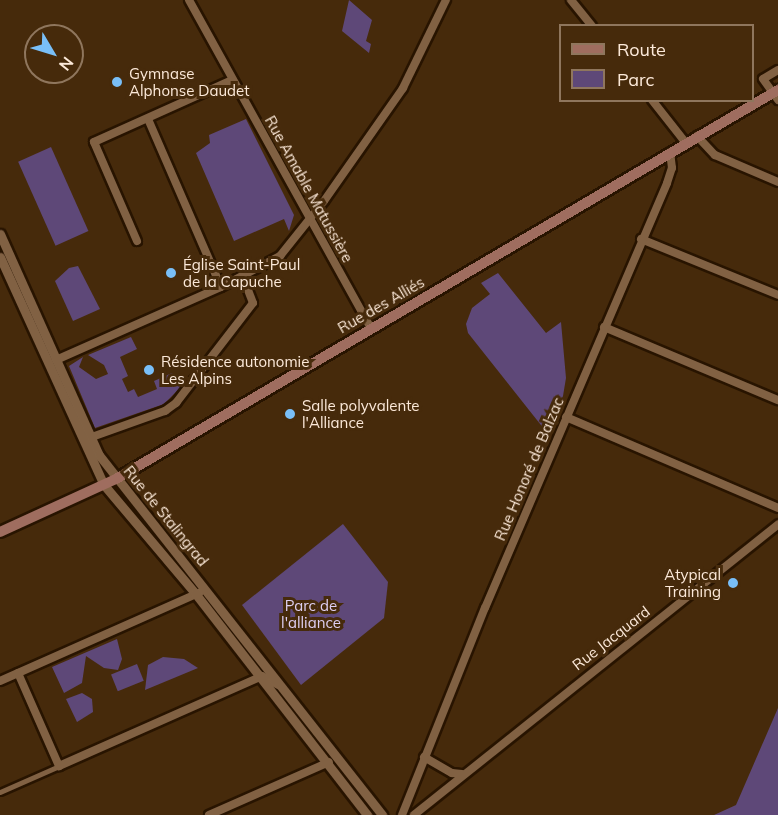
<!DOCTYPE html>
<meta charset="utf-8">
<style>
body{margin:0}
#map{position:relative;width:778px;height:815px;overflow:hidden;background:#462a0b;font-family:Mulish,sans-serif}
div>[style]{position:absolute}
.green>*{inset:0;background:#5e4878;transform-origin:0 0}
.roads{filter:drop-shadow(2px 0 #281400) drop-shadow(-2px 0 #281400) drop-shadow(0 2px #281400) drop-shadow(0 -2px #281400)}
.pedestrian>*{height:5px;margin:-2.5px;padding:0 2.5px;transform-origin:2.5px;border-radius:2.5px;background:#816143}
.minor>*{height:8px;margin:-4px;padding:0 4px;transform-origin:4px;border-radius:4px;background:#816143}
.tertiary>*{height:9px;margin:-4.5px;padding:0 4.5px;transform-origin:4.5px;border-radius:4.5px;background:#816143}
.secondary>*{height:10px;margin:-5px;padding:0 5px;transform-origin:5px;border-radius:5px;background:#9f6d5f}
.dots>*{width:16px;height:16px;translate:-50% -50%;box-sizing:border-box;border:3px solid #462a0b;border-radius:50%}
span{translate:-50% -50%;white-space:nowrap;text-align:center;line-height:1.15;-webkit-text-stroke:6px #462a0b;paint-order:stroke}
.poi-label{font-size:15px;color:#fce9d9}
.left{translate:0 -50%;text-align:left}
.right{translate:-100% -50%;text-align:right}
.street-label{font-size:15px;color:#fce9d9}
.park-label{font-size:15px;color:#decff3}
.legend{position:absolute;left:559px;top:24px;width:195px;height:78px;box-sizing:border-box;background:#462a0b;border:2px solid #8f765d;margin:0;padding:8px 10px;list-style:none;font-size:18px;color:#fce9d9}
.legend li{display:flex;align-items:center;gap:12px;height:30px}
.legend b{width:30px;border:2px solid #8f765d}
.north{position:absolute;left:24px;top:24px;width:60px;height:60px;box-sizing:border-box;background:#462a0b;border:2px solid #8f765d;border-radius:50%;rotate:128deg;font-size:16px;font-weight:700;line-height:24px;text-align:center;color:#fce9d9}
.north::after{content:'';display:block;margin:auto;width:21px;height:27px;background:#79bff8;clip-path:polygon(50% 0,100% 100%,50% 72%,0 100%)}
</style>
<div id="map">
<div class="green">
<i style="clip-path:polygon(349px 0,372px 20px,366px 41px,371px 44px,369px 53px,342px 31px)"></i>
<i style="clip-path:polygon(246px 119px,294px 215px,289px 231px,284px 219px,234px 241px,196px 153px,210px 143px,209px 135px)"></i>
<i style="left:51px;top:147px;width:92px;height:36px;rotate:66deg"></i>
<i style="clip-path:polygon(78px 266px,100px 309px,73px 321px,55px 281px,69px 268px)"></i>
<i style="clip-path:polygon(498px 273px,546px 333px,561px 322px,566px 378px,563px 396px,548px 434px,468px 333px,466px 324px,472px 308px,490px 294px,481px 283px)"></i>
<i style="clip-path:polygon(131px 337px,137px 349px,120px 357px,128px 376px,122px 379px,128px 392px,134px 389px,138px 397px,157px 389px,154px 381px,172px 373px,189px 379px,164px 404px,95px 428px,69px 366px,83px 357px,79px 367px,96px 379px,108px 374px,104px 365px,88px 355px)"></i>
<i style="clip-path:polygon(343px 524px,388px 582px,384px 618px,301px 685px,242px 605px)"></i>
<i style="clip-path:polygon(117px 639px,122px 659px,118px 670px,104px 668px,86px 656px,82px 683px,64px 693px,52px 667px)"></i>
<i style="clip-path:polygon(163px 657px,184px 659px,198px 668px,145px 690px,148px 665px)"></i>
<i style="left:137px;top:664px;width:18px;height:28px;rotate:68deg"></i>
<i style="clip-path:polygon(82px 693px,92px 699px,93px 712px,77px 722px,66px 699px)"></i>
<i style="clip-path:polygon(778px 708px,778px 815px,714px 815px,736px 805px)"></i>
</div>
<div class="roads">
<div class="pedestrian">
<i style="left:0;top:792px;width:64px;rotate:-23.8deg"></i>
</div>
<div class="minor">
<i style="left:189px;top:0;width:376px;rotate:61deg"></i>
<i style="left:571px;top:0;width:33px;rotate:51deg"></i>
<i style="left:778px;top:70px;width:17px;rotate:149deg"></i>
<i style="left:763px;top:79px;width:26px;rotate:54deg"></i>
<i style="left:652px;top:100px;width:55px;rotate:51.7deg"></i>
<i style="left:148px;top:119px;width:183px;rotate:66.5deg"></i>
<i style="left:697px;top:136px;width:26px;rotate:47deg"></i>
<i style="left:715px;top:155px;width:69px;rotate:23.2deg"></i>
<i style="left:641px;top:239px;width:148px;rotate:22.2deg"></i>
<i style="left:137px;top:241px;width:108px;rotate:-113.5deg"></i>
<i style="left:94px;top:142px;width:151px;rotate:-24.2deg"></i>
<i style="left:604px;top:327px;width:189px;rotate:22.8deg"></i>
<i style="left:56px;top:360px;width:180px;rotate:-23.9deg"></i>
<i style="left:221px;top:287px;width:67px;rotate:-27.7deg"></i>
<i style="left:280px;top:256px;width:70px;rotate:-51.3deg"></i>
<i style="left:324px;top:201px;width:138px;rotate:-55deg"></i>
<i style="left:403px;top:88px;width:98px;rotate:-64deg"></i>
<i style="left:566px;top:417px;width:231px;rotate:23.2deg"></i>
<i style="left:89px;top:438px;width:81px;rotate:-19.6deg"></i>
<i style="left:165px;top:411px;width:14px;rotate:-36deg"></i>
<i style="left:176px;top:403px;width:126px;rotate:-52.4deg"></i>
<i style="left:253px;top:303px;width:28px;rotate:-111deg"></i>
<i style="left:18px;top:673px;width:102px;rotate:66.2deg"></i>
<i style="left:59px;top:766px;width:222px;rotate:-23.9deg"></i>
<i style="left:262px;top:676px;width:18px;rotate:29deg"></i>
<i style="left:0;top:681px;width:218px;rotate:-23.9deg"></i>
<i style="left:424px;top:757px;width:32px;rotate:30deg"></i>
<i style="left:452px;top:773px;width:10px;rotate:6deg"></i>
<i style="left:209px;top:815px;width:131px;rotate:-23.8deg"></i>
<i style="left:402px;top:815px;width:223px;rotate:-68.2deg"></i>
<i style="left:485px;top:608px;width:462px;rotate:-66.8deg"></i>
<i style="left:667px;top:183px;width:16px;rotate:-72deg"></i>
<i style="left:672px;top:168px;width:16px;rotate:-97deg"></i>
<i style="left:414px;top:815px;width:466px;rotate:-38.6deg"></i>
</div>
<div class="tertiary">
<i style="left:0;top:234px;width:242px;rotate:65.9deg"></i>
<i style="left:99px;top:455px;width:458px;rotate:51.8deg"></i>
<i style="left:0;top:257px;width:251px;rotate:65.5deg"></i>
<i style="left:104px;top:485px;width:141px;rotate:49.9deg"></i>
<i style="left:195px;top:593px;width:281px;rotate:52.2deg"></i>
</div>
<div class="secondary">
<i style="left:0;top:532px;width:128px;rotate:-24.6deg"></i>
<i style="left:116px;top:479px;width:768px;rotate:-30.44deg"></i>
</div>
</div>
<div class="dots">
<i style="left:117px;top:82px;background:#79bff8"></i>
<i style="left:171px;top:273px;background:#79bff8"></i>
<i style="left:149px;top:370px;background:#79bff8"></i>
<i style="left:290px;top:414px;background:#79bff8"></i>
<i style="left:733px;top:583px;background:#79bff8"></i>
</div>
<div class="poi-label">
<span class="left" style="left:129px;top:82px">Gymnase<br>Alphonse Daudet</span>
<span class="left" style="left:183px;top:273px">Église Saint-Paul<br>de la Capuche</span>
<span class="left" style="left:161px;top:370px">Résidence autonomie<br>Les Alpins</span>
<span class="left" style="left:302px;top:414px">Salle polyvalente<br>l'Alliance</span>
<span class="right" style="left:721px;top:583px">Atypical<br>Training</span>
</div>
<div class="street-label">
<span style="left:309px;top:189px;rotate:61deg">Rue Amable Matussière</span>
<span style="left:381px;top:305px;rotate:-30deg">Rue des Alliés</span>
<span style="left:529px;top:469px;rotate:-67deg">Rue Honoré de Balzac</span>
<span style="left:166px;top:516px;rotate:51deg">Rue de Stalingrad</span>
<span style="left:611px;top:638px;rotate:-38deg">Rue Jacquard</span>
</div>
<div class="park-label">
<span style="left:311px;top:614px">Parc de<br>l'alliance</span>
</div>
<ul class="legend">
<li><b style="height:8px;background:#9f6d5f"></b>Route</li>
<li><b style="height:16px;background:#5e4878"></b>Parc</li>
</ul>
<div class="north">N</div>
</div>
